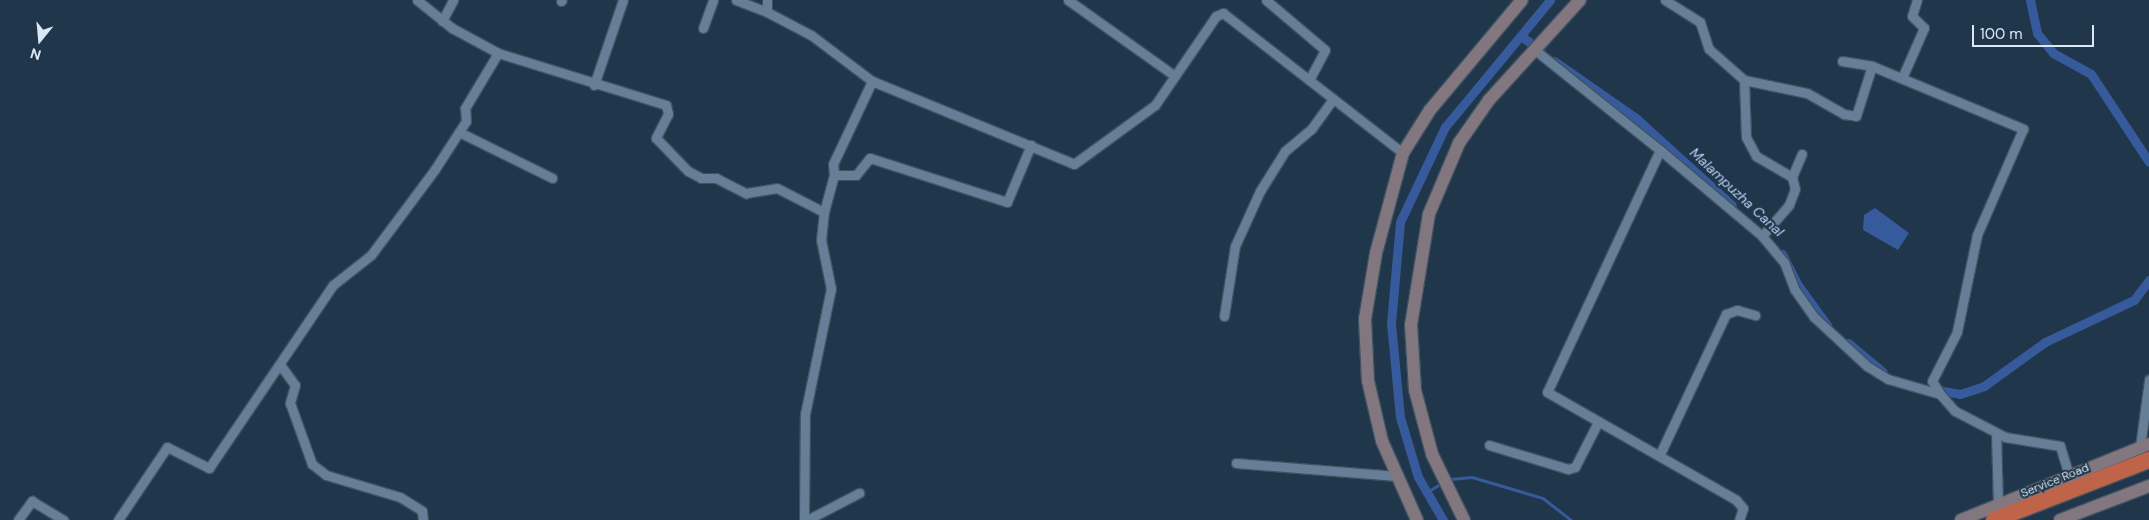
<!DOCTYPE html>
<style>
body{margin:0}
#map{position:relative;width:2149px;height:520px;overflow:hidden;background:#20364a;font-family:"DM Sans",sans-serif}
div>[style]{position:absolute}
.water>*{inset:0;background:#375a9d}
.stream>*{height:2.5px;margin:-1.25px;padding:0 1.25px;transform-origin:1.25px;border-radius:1.25px;background:#375a9d}
.canal>*{height:9px;margin:-4.5px;padding:0 4.5px;transform-origin:4.5px;border-radius:4.5px;background:#375a9d}
.roads{filter:drop-shadow(1px 0 #3f5262) drop-shadow(-1px 0 #3f5262) drop-shadow(0 1px #3f5262) drop-shadow(0 -1px #3f5262)}
.street>*{height:9px;margin:-4.5px;padding:0 4.5px;transform-origin:4.5px;border-radius:4.5px;background:#677f96}
.secondary>*{height:12px;margin:-6px;padding:0 6px;transform-origin:6px;border-radius:6px;background:#82777f}
.highway>*{height:16px;margin:-8px;padding:0 8px;transform-origin:8px;border-radius:8px;background:#c06449}
span{translate:-50% -50%;white-space:nowrap;text-align:center;line-height:1.15;-webkit-text-stroke:4px #20364a;paint-order:stroke}
.street-label{font-size:12px;color:#dae7f4}
.water-label{font-size:14px;color:#bbd0f7;font-style:italic}
.north{position:absolute;left:15px;top:15px;width:50px;height:50px;-webkit-text-stroke:4px #20364a;paint-order:stroke;rotate:197deg;font-size:14px;font-weight:700;line-height:20px;text-align:center;color:#dae7f4}
.north::after{content:'';display:block;margin:auto;width:18px;height:22px;background:#dae7f4;clip-path:polygon(50% 0,100% 100%,50% 72%,0 100%)}
.scale{position:absolute;left:1972px;top:25px;width:122px;height:22px;box-sizing:border-box;border:2px solid #dae7f4;border-top:0;padding-left:6px;font-size:15px;line-height:18px;white-space:nowrap;color:#dae7f4;-webkit-text-stroke:4px #20364a;paint-order:stroke}
</style>
<div id="map">
<div class="water">
<i style="clip-path:polygon(1875px 208px,1909px 233px,1898px 250px,1863px 230px,1864px 215px)"></i>
</div>
<div class="stream">
<i style="left:1450px;top:479px;width:22px;rotate:-5deg"></i>
<i style="left:1472px;top:477px;width:74px;rotate:16.5deg"></i>
<i style="left:1543px;top:498px;width:36px;rotate:38deg"></i>
<i style="left:1427px;top:492px;width:12px;rotate:-31deg"></i>
</div>
<div class="canal">
<i style="left:2030px;top:0;width:34px;rotate:78deg"></i>
<i style="left:2037px;top:33px;width:26px;rotate:51deg"></i>
<i style="left:2053px;top:53px;width:43px;rotate:28.9deg"></i>
<i style="left:2091px;top:74px;width:105px;rotate:56.6deg"></i>
<i style="left:1521px;top:36px;width:24px;rotate:36deg"></i>
<i style="left:1554px;top:61px;width:101px;rotate:34.9deg"></i>
<i style="left:1637px;top:119px;width:128px;rotate:42.2deg"></i>
<i style="left:1782px;top:254px;width:34px;rotate:63deg"></i>
<i style="left:1797px;top:284px;width:51px;rotate:53.8deg"></i>
<i style="left:1848px;top:343px;width:45px;rotate:39.6deg"></i>
<i style="left:1932px;top:389px;width:28px;rotate:10deg"></i>
<i style="left:1960px;top:394px;width:25px;rotate:-18deg"></i>
<i style="left:1984px;top:386px;width:75px;rotate:-35.8deg"></i>
<i style="left:2045px;top:342px;width:98px;rotate:-25.3deg"></i>
<i style="left:2134px;top:300px;width:25px;rotate:-53deg"></i>
<i style="left:1443px;top:520px;width:50px;rotate:-120.2deg"></i>
<i style="left:1418px;top:477px;width:63px;rotate:-106.7deg"></i>
<i style="left:1400px;top:417px;width:94px;rotate:-95.5deg"></i>
<i style="left:1391px;top:323px;width:101px;rotate:-84.9deg"></i>
<i style="left:1400px;top:222px;width:105px;rotate:-64.7deg"></i>
<i style="left:1445px;top:127px;width:165px;rotate:-50.4deg"></i>
</div>
<div class="roads">
<div class="street">
<i style="left:417px;top:0;width:45px;rotate:38.7deg"></i>
<i style="left:452px;top:28px;width:52px;rotate:28.5deg"></i>
<i style="left:498px;top:53px;width:176px;rotate:17.2deg"></i>
<i style="left:666px;top:105px;width:9px;rotate:77deg"></i>
<i style="left:668px;top:114px;width:27px;rotate:117deg"></i>
<i style="left:656px;top:138px;width:46px;rotate:45.9deg"></i>
<i style="left:688px;top:171px;width:15px;rotate:28deg"></i>
<i style="left:701px;top:178px;width:15px"></i>
<i style="left:716px;top:178px;width:34px;rotate:27deg"></i>
<i style="left:746px;top:193px;width:31px;rotate:-9deg"></i>
<i style="left:777px;top:188px;width:53px;rotate:27.1deg"></i>
<i style="left:736px;top:0;width:33px;rotate:21deg"></i>
<i style="left:767px;top:0;width:12px;rotate:90deg"></i>
<i style="left:767px;top:12px;width:50px;rotate:27.6deg"></i>
<i style="left:811px;top:35px;width:76px;rotate:37deg"></i>
<i style="left:1068px;top:0;width:131px;rotate:35.4deg"></i>
<i style="left:1266px;top:0;width:77px;rotate:40.3deg"></i>
<i style="left:1325px;top:50px;width:34px;rotate:118deg"></i>
<i style="left:1665px;top:0;width:41px;rotate:32.2deg"></i>
<i style="left:1700px;top:22px;width:28px;rotate:72deg"></i>
<i style="left:1709px;top:49px;width:47px;rotate:41.5deg"></i>
<i style="left:1744px;top:80px;width:64px;rotate:11.7deg"></i>
<i style="left:1807px;top:93px;width:43px;rotate:29.6deg"></i>
<i style="left:1844px;top:114px;width:12px;rotate:9deg"></i>
<i style="left:1856px;top:116px;width:52px;rotate:-72.3deg"></i>
<i style="left:561px;top:1px;width:1px;rotate:-45deg"></i>
<i style="left:442px;top:21px;width:24px;rotate:-62deg"></i>
<i style="left:703px;top:28px;width:30px;rotate:-70deg"></i>
<i style="left:1535px;top:50px;width:160px;rotate:38.7deg"></i>
<i style="left:1660px;top:150px;width:267px;rotate:115deg"></i>
<i style="left:1547px;top:392px;width:218px;rotate:29.7deg"></i>
<i style="left:1736px;top:500px;width:11px;rotate:49deg"></i>
<i style="left:1743px;top:508px;width:13px;rotate:108deg"></i>
<i style="left:1842px;top:61px;width:30px;rotate:9deg"></i>
<i style="left:1872px;top:66px;width:164px;rotate:22.6deg"></i>
<i style="left:2023px;top:129px;width:116px;rotate:113.5deg"></i>
<i style="left:1977px;top:235px;width:99px;rotate:101.7deg"></i>
<i style="left:1957px;top:332px;width:55px;rotate:117deg"></i>
<i style="left:1932px;top:381px;width:15px;rotate:58deg"></i>
<i style="left:1902px;top:78px;width:55px;rotate:-66.3deg"></i>
<i style="left:1924px;top:28px;width:17px;rotate:-135deg"></i>
<i style="left:1912px;top:16px;width:17px;rotate:-73deg"></i>
<i style="left:1744px;top:80px;width:57px;rotate:88deg"></i>
<i style="left:1746px;top:137px;width:21px;rotate:62deg"></i>
<i style="left:1756px;top:156px;width:42px;rotate:30.3deg"></i>
<i style="left:1792px;top:177px;width:12px;rotate:76deg"></i>
<i style="left:1795px;top:189px;width:17px;rotate:111deg"></i>
<i style="left:1789px;top:205px;width:41px;rotate:131.1deg"></i>
<i style="left:594px;top:85px;width:90px;rotate:-71.2deg"></i>
<i style="left:459px;top:132px;width:104px;rotate:26.3deg"></i>
<i style="left:1660px;top:150px;width:133px;rotate:40.1deg"></i>
<i style="left:1762px;top:236px;width:34px;rotate:50deg"></i>
<i style="left:1784px;top:262px;width:30px;rotate:69deg"></i>
<i style="left:1795px;top:290px;width:33px;rotate:55deg"></i>
<i style="left:1814px;top:317px;width:72px;rotate:42.8deg"></i>
<i style="left:1867px;top:366px;width:25px;rotate:32deg"></i>
<i style="left:1888px;top:379px;width:54px;rotate:16.1deg"></i>
<i style="left:1940px;top:394px;width:23px;rotate:49deg"></i>
<i style="left:1955px;top:411px;width:56px;rotate:27.5deg"></i>
<i style="left:2005px;top:437px;width:56px;rotate:9.3deg"></i>
<i style="left:2060px;top:446px;width:30px;rotate:73deg"></i>
<i style="left:834px;top:175px;width:22px"></i>
<i style="left:856px;top:175px;width:22px;rotate:-51deg"></i>
<i style="left:870px;top:158px;width:144px;rotate:17.8deg"></i>
<i style="left:1007px;top:202px;width:62px;rotate:-67.2deg"></i>
<i style="left:1792px;top:177px;width:25px;rotate:-67deg"></i>
<i style="left:1224px;top:316px;width:71px;rotate:-81.1deg"></i>
<i style="left:1235px;top:246px;width:60px;rotate:-65.6deg"></i>
<i style="left:1260px;top:191px;width:47px;rotate:-58deg"></i>
<i style="left:1285px;top:151px;width:35px;rotate:-40deg"></i>
<i style="left:1312px;top:128px;width:36px;rotate:-54deg"></i>
<i style="left:281px;top:366px;width:24px;rotate:54deg"></i>
<i style="left:295px;top:385px;width:19px;rotate:106deg"></i>
<i style="left:290px;top:403px;width:65px;rotate:70.2deg"></i>
<i style="left:312px;top:464px;width:18px;rotate:38deg"></i>
<i style="left:326px;top:475px;width:77px;rotate:16.6deg"></i>
<i style="left:400px;top:497px;width:26px;rotate:32deg"></i>
<i style="left:422px;top:511px;width:9px;rotate:84deg"></i>
<i style="left:1996px;top:433px;width:71px;rotate:88.4deg"></i>
<i style="left:1489px;top:445px;width:83px;rotate:16.9deg"></i>
<i style="left:1568px;top:469px;width:7px;rotate:-16deg"></i>
<i style="left:1575px;top:467px;width:51px;rotate:-62.9deg"></i>
<i style="left:2140px;top:447px;width:68px;rotate:-82.3deg"></i>
<i style="left:1660px;top:454px;width:155px;rotate:-64.8deg"></i>
<i style="left:1726px;top:314px;width:12px;rotate:-20deg"></i>
<i style="left:1737px;top:310px;width:19px;rotate:16deg"></i>
<i style="left:1236px;top:463px;width:161px;rotate:4.6deg"></i>
<i style="left:18px;top:520px;width:24px;rotate:-54deg"></i>
<i style="left:32px;top:501px;width:37px;rotate:31deg"></i>
<i style="left:118px;top:520px;width:88px;rotate:-56.1deg"></i>
<i style="left:167px;top:447px;width:47px;rotate:26.6deg"></i>
<i style="left:209px;top:468px;width:221px;rotate:-55.9deg"></i>
<i style="left:333px;top:285px;width:48px;rotate:-38.3deg"></i>
<i style="left:371px;top:255px;width:107px;rotate:-53.3deg"></i>
<i style="left:435px;top:169px;width:57px;rotate:-57.1deg"></i>
<i style="left:466px;top:121px;width:13px;rotate:-94deg"></i>
<i style="left:465px;top:108px;width:64px;rotate:-59deg"></i>
<i style="left:804px;top:520px;width:106px;rotate:-89.5deg"></i>
<i style="left:805px;top:414px;width:128px;rotate:-78.3deg"></i>
<i style="left:831px;top:289px;width:50px;rotate:-101.5deg"></i>
<i style="left:821px;top:240px;width:28px;rotate:-84deg"></i>
<i style="left:824px;top:212px;width:38px;rotate:-75deg"></i>
<i style="left:834px;top:175px;width:11px;rotate:-95deg"></i>
<i style="left:833px;top:164px;width:92px;rotate:-64.8deg"></i>
<i style="left:872px;top:81px;width:218px;rotate:22.3deg"></i>
<i style="left:1074px;top:164px;width:100px;rotate:-36.1deg"></i>
<i style="left:1155px;top:105px;width:108px;rotate:-55.6deg"></i>
<i style="left:1216px;top:16px;width:8px;rotate:-23deg"></i>
<i style="left:1223px;top:13px;width:228px;rotate:37.9deg"></i>
<i style="left:807px;top:520px;width:59px;rotate:-27.4deg"></i>
</div>
<div class="secondary">
<i style="left:1417px;top:520px;width:86px;rotate:-113.9deg"></i>
<i style="left:1382px;top:441px;width:62px;rotate:-103.1deg"></i>
<i style="left:1368px;top:381px;width:62px;rotate:-92.8deg"></i>
<i style="left:1365px;top:319px;width:67px;rotate:-80.5deg"></i>
<i style="left:1376px;top:253px;width:104px;rotate:-74.9deg"></i>
<i style="left:1403px;top:153px;width:51px;rotate:-57.9deg"></i>
<i style="left:1430px;top:110px;width:143px;rotate:-50.1deg"></i>
<i style="left:1464px;top:520px;width:73px;rotate:-115.9deg"></i>
<i style="left:1432px;top:454px;width:66px;rotate:-104.9deg"></i>
<i style="left:1415px;top:390px;width:65px;rotate:-93.5deg"></i>
<i style="left:1411px;top:325px;width:112px;rotate:-80.8deg"></i>
<i style="left:1429px;top:214px;width:77px;rotate:-67.1deg"></i>
<i style="left:1459px;top:143px;width:52px;rotate:-55.1deg"></i>
<i style="left:1489px;top:100px;width:135px;rotate:-47.7deg"></i>
<i style="left:1961px;top:520px;width:203px;rotate:-22deg"></i>
<i style="left:2060px;top:520px;width:95px;rotate:-20.9deg"></i>
</div>
<div class="highway">
<i style="left:1994px;top:520px;width:166px;rotate:-21.2deg"></i>
</div>
</div>
<div class="street-label">
<span style="left:2055px;top:481px;rotate:-22deg">Service Road</span>
</div>
<div class="water-label">
<span style="left:1737px;top:192px;rotate:43deg">Malampuzha Canal</span>
</div>
<div class="north">N</div>
<div class="scale">100 m</div>
</div>
